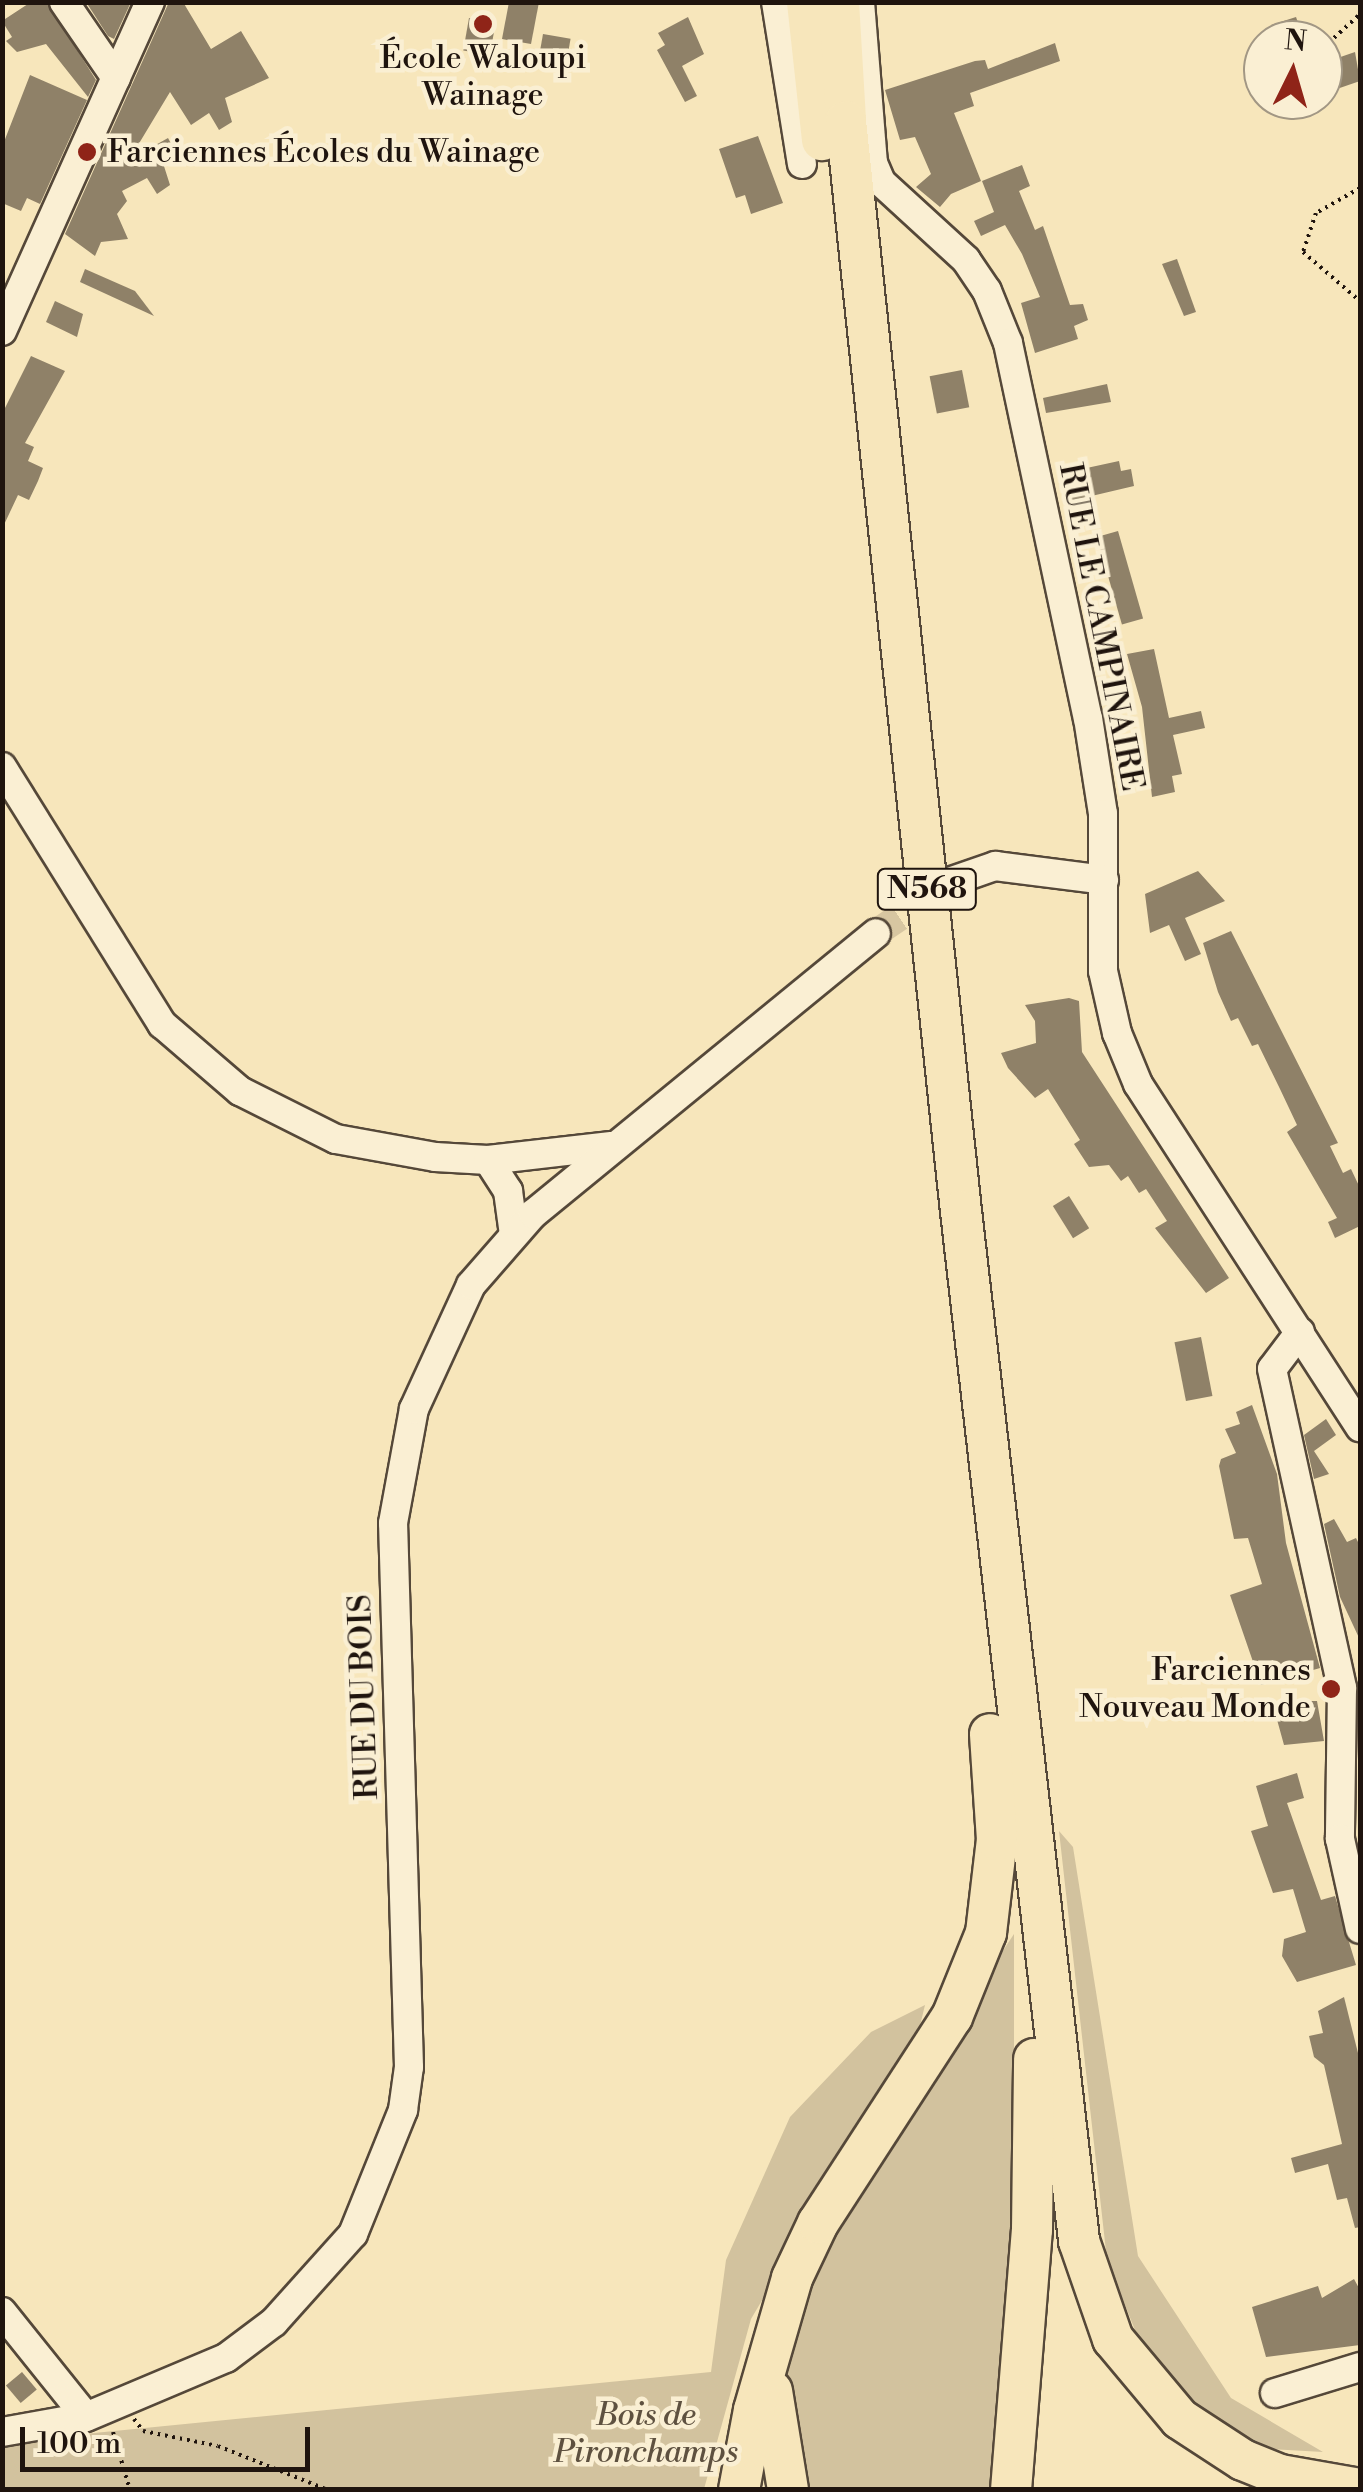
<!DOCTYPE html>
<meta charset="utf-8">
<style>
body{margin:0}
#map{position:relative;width:1363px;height:2492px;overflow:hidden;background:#f7e6bb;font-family:"Libre Bodoni",serif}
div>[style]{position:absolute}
.green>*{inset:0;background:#d2c29e}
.building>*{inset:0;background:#8f8168;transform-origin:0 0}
.minor-tunnel>*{height:28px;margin-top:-14px;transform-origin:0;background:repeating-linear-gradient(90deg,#d7c6a1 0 28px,transparent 0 42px)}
.path>*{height:4px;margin-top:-2px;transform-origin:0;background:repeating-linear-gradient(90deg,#1f140e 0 2.5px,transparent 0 7.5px)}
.roads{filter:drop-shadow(2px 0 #554839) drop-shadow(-2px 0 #554839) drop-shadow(0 2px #554839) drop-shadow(0 -2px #554839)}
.minor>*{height:28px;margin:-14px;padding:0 14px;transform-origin:14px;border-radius:14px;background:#faefd3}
.highway>*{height:40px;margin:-20px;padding:0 20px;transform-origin:20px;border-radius:20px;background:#f7e6bb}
.dots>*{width:28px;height:28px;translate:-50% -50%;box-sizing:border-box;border:5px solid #faefd3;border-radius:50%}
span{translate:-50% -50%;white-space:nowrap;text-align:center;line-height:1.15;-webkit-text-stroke:9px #faefd3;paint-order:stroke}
.shield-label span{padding:2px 8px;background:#faefd3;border:2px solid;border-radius:8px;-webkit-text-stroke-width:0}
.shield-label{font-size:30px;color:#1f140e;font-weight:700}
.poi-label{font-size:32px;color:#1f140e}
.left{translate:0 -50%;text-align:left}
.right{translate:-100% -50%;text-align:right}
.street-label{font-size:32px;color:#1f140e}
.park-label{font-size:32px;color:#5e5140;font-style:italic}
.frame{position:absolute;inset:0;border:5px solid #1f140e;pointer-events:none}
.north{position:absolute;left:1243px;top:20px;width:100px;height:100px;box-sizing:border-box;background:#faefd3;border:2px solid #a29784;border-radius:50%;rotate:5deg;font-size:28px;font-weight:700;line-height:40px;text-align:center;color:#1f140e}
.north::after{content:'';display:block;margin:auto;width:35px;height:45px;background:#8f2418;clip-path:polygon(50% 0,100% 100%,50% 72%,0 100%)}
.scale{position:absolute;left:20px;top:2427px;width:290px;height:45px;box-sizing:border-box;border:5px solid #1f140e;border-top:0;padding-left:12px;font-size:30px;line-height:35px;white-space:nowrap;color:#1f140e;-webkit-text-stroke:8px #faefd3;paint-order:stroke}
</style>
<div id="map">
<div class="green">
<i style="clip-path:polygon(1059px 1831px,1073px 1847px,1138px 2256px,1231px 2398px,1323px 2452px,1270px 2449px,1231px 2434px,1175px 2387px,1135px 2330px,1107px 2260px)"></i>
<i style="clip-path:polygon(1014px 1934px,1014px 2168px,993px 2489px,806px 2489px,777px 2362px,844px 2190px)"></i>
<i style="clip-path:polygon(925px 2005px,917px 2038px,751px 2319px,704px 2489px,3px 2490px,3px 2442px,711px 2372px,726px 2260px,790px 2117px,871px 2032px)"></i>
</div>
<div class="building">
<i style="clip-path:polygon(31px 2px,47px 2px,96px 80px,88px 97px,46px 44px,17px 52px,6px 41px,12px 37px,2px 21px)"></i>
<i style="clip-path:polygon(86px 2px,131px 2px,114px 39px,108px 36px)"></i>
<i style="clip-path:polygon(169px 2px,183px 2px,211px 49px,241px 31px,269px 78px,225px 98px,232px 122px,219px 130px,209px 113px,191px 125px,170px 92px,129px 160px,168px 138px,177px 155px,163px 163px,170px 185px,157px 194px,147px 178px,122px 191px,127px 201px,117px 214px,128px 239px,101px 242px,95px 256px,65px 234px)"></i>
<i style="clip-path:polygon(509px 2px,539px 2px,531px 44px,502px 39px)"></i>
<i style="clip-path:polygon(688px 17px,704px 54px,682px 66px,697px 96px,685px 102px,657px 50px,665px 45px,658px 33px)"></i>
<i style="clip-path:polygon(1296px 17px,1304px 40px,1277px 40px,1271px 25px)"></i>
<i style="left:469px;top:18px;width:27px;height:33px;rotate:10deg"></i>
<i style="left:543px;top:34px;width:28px;height:19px;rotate:10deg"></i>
<i style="clip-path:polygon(1055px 43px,1060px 61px,970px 93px,974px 106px,954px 113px,981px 181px,951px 194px,940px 207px,916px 187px,931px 174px,915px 137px,900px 140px,885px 90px,975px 61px,985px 60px,988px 69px)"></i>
<i style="clip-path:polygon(1355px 52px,1360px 81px,1331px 91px,1323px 63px)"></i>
<i style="clip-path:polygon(30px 75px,87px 100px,40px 204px,27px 198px,21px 211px,2px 203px,2px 147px)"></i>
<i style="clip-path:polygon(758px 136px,783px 203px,751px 214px,745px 195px,736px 198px,719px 149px)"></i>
<i style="clip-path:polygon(1022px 165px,1030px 186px,1019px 191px,1035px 230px,1043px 226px,1070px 305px,1083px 304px,1088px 320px,1074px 326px,1078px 339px,1035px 353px,1021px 303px,1040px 297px,1022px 254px,1005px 225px,981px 236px,974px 221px,994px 212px,982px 181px)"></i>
<i style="clip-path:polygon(1177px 259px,1196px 312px,1184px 316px,1162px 264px)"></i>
<i style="clip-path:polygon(85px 269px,135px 291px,154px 316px,80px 282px)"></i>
<i style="clip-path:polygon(55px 301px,83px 314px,77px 337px,46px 322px)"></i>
<i style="clip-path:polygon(31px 356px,65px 371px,25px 443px,34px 447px,28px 461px,43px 468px,38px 481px,29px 500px,18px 495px,2px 529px,2px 414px)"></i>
<i style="left:962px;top:370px;width:38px;height:33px;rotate:79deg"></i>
<i style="clip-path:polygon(1107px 384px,1111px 402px,1046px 413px,1043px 398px)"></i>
<i style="clip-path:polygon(1119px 461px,1121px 471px,1131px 469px,1134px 486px,1066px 502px,1059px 474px)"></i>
<i style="left:1118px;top:531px;width:91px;height:22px;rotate:74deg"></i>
<i style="clip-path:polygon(1154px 649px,1169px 718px,1201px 711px,1205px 728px,1173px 735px,1182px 774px,1172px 776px,1175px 792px,1152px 797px,1142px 707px,1127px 654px)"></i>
<i style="clip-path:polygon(1198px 871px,1225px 901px,1185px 918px,1201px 954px,1185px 961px,1169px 925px,1150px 933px,1145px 894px)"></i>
<i style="clip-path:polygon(1231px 931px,1338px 1143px,1330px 1146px,1343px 1173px,1351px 1169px,1360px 1188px,1360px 1226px,1335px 1238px,1328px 1222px,1337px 1218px,1287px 1132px,1297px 1125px,1280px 1089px,1258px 1044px,1252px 1046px,1238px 1018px,1231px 1021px,1218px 992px,1203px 943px)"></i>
<i style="clip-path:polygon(1069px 998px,1079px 1001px,1082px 1052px,1229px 1278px,1206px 1293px,1155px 1228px,1167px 1221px,1146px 1189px,1139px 1193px,1128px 1176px,1121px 1181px,1109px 1165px,1089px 1167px,1074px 1144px,1080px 1140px,1048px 1089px,1035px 1098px,1008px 1068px,1001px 1053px,1036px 1043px,1035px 1021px,1025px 1005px)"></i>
<i style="left:1069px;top:1196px;width:38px;height:19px;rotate:58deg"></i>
<i style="left:1201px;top:1337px;width:60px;height:27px;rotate:79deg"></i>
<i style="clip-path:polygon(1252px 1405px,1277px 1474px,1286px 1543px,1320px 1668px,1261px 1685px,1230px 1595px,1262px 1584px,1248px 1538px,1234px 1539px,1219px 1466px,1221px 1459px,1236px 1453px,1225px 1429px,1240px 1424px,1236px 1412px)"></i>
<i style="clip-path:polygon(1326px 1419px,1336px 1435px,1314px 1451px,1329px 1474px,1314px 1479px,1304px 1435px)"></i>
<i style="clip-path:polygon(1334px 1519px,1347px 1542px,1356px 1538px,1360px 1546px,1360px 1640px,1340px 1597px,1324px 1524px)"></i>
<i style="clip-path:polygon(1295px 1701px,1317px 1701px,1324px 1741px,1284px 1745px,1276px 1716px,1296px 1713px)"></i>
<i style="clip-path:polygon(1297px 1773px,1304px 1798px,1287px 1803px,1321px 1900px,1335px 1896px,1356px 1965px,1297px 1982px,1282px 1956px,1284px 1939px,1306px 1932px,1293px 1889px,1273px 1893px,1251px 1831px,1268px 1826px,1256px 1786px)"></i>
<i style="clip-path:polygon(1344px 1997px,1360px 2061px,1360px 2227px,1355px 2228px,1347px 2198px,1337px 2200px,1328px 2164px,1295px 2173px,1291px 2158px,1342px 2144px,1324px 2065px,1314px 2057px,1309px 2036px,1323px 2033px,1318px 2011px)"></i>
<i style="clip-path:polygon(1354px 2279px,1360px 2290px,1360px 2345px,1266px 2357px,1252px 2307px,1318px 2286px,1322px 2298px)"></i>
<i style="left:22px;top:2372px;width:23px;height:21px;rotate:50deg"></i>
</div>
<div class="minor-tunnel">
<i style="left:876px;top:933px;width:76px;rotate:-34.3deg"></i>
</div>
<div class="path">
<i style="left:1323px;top:48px;width:50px;rotate:-42.6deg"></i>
<i style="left:1360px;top:188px;width:51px;rotate:150.4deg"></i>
<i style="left:1316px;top:213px;width:41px;rotate:108.4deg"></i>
<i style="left:1303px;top:252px;width:75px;rotate:40.7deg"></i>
<i style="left:134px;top:2419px;width:15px;rotate:53deg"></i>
<i style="left:143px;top:2431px;width:76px;rotate:11.3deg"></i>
<i style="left:218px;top:2446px;width:118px;rotate:21.8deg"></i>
<i style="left:113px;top:2432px;width:60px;rotate:73.7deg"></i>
</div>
<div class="roads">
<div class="minor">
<i style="left:64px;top:2px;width:92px;rotate:55.6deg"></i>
<i style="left:776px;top:2px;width:164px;rotate:80.9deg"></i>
<i style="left:860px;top:2px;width:162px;rotate:85.4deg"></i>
<i style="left:873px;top:163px;width:21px;rotate:67deg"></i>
<i style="left:881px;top:182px;width:115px;rotate:42.5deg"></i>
<i style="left:966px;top:260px;width:37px;rotate:56deg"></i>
<i style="left:987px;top:291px;width:56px;rotate:68deg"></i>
<i style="left:1008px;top:343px;width:383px;rotate:78deg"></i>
<i style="left:1088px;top:718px;width:97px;rotate:81.1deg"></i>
<i style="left:1103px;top:814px;width:157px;rotate:90deg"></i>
<i style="left:1103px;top:971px;width:64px;rotate:77.3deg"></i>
<i style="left:1117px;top:1033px;width:55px;rotate:67.6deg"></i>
<i style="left:1138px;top:1084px;width:409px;rotate:57.1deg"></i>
<i style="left:2px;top:331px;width:361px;rotate:-65.8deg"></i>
<i style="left:2px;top:767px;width:303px;rotate:58.1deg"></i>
<i style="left:162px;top:1024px;width:103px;rotate:40.7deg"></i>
<i style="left:240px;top:1091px;width:107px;rotate:26.6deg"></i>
<i style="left:336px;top:1139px;width:101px;rotate:10.3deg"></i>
<i style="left:435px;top:1157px;width:53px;rotate:3.2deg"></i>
<i style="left:488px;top:1160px;width:124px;rotate:-6.5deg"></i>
<i style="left:952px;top:881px;width:46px;rotate:-19.2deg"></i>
<i style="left:995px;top:866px;width:110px;rotate:7.3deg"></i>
<i style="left:488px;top:1160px;width:37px;rotate:57deg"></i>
<i style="left:508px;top:1191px;width:44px;rotate:82.2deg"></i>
<i style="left:1300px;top:1332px;width:46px;rotate:127.1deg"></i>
<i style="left:1272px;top:1369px;width:327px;rotate:77.6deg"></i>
<i style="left:1342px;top:1688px;width:151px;rotate:90.8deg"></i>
<i style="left:1340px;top:1839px;width:92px;rotate:77.5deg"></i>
<i style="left:2px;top:2312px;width:134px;rotate:51.3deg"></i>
<i style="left:1275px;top:2393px;width:89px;rotate:-17deg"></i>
<i style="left:2px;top:2432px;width:85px;rotate:-10.1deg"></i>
<i style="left:86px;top:2417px;width:152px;rotate:-22.9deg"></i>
<i style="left:226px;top:2358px;width:60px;rotate:-36.9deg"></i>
<i style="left:274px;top:2322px;width:118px;rotate:-48.1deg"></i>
<i style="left:353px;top:2234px;width:134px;rotate:-68deg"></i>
<i style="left:403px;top:2110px;width:43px;rotate:-82.1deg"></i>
<i style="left:409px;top:2067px;width:544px;rotate:-91.68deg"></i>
<i style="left:393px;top:1523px;width:116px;rotate:-79.6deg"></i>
<i style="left:414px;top:1409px;width:136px;rotate:-65.3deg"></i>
<i style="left:471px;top:1285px;width:94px;rotate:-48.9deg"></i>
<i style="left:533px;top:1214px;width:443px;rotate:-39.3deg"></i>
</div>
<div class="highway">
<i style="left:807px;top:2px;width:139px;rotate:83.8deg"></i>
<i style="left:839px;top:2px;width:119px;rotate:86.6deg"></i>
<i style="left:846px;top:121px;width:1096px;rotate:83.98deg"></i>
<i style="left:961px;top:1211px;width:1037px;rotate:83.46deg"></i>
<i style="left:1079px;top:2241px;width:104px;rotate:70.9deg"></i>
<i style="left:1113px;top:2339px;width:104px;rotate:50.1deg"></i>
<i style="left:1180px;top:2419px;width:75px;rotate:33.1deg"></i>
<i style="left:1243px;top:2460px;width:40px;rotate:22deg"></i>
<i style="left:1280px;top:2475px;width:81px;rotate:9.9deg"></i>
<i style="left:772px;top:2391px;width:100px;rotate:80.8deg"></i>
<i style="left:739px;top:2490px;width:81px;rotate:-79.4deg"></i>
<i style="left:754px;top:2410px;width:137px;rotate:-73.9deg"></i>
<i style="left:792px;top:2278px;width:61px;rotate:-64.7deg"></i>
<i style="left:818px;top:2223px;width:246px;rotate:-57deg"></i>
<i style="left:952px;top:2017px;width:91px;rotate:-68deg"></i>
<i style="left:986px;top:1933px;width:94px;rotate:-83.3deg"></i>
<i style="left:997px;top:1840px;width:106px;rotate:-93.8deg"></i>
<i style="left:1011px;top:2490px;width:261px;rotate:-85.4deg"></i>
<i style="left:1032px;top:2230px;width:171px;rotate:-89.3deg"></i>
</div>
</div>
<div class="dots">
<i style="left:483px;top:24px;background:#8f2418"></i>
<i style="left:87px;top:152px;background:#8f2418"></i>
<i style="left:1331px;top:1689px;background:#8f2418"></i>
</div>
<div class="shield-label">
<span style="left:927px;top:889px">N568</span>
</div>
<div class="poi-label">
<span style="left:483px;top:77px">École Waloupi<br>Wainage</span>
<span class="left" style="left:107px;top:152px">Farciennes Écoles du Wainage</span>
<span class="right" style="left:1311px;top:1689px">Farciennes<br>Nouveau Monde</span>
</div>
<div class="street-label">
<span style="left:1101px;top:627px;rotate:79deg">RUE LE CAMPINAIRE</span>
<span style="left:364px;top:1697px;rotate:-92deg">RUE DU BOIS</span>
</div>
<div class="park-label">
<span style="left:646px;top:2434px">Bois de<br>Pironchamps</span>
</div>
<div class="frame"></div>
<div class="north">N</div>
<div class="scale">100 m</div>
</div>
